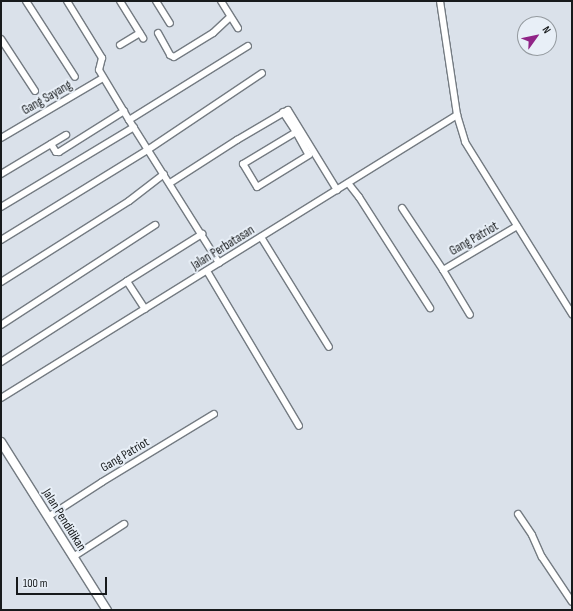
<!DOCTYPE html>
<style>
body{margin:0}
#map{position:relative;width:573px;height:611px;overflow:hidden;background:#dae1ea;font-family:"Sofia Sans Condensed",sans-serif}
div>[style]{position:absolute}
.roads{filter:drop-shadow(1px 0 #747b82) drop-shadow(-1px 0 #747b82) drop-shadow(0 1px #747b82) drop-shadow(0 -1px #747b82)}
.minor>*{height:6px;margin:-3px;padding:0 3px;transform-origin:3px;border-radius:3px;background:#fff}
.secondary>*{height:8px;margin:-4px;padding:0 4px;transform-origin:4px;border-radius:4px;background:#fff}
span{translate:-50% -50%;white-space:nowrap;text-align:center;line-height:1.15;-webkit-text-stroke:4px #e8eff7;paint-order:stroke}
.street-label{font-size:13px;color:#171a1c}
.frame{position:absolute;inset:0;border:2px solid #171a1c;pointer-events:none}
.north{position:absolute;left:517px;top:16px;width:40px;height:40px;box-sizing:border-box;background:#e8eff7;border:1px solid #949a9f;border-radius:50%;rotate:57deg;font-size:11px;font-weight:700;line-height:16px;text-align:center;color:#171a1c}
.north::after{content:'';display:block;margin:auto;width:14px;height:18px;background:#902487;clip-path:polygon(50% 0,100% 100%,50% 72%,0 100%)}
.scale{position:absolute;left:16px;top:577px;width:91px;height:18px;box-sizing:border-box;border:2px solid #171a1c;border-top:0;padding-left:5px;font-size:12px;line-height:14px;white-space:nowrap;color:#171a1c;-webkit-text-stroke:3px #e8eff7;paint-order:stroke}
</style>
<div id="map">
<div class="roads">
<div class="minor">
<i style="left:26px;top:1px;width:90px;rotate:57.2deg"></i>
<i style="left:67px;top:1px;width:67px;rotate:58.4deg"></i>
<i style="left:102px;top:58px;width:12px;rotate:104deg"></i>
<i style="left:99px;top:70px;width:58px;rotate:59deg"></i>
<i style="left:129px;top:120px;width:140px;rotate:-31.9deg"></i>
<i style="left:120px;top:1px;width:44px;rotate:58.1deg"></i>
<i style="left:156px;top:1px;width:26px;rotate:58deg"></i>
<i style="left:221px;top:1px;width:32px;rotate:58deg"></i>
<i style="left:440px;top:1px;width:115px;rotate:81.5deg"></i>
<i style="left:457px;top:115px;width:28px;rotate:73deg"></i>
<i style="left:465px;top:142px;width:203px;rotate:58.1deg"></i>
<i style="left:158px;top:33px;width:25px;rotate:61deg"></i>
<i style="left:170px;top:55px;width:4px;rotate:27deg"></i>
<i style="left:174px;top:57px;width:46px;rotate:-31.6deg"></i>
<i style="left:213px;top:33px;width:23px;rotate:-43deg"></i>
<i style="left:1px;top:39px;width:62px;rotate:56.8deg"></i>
<i style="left:120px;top:45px;width:23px;rotate:-31deg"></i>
<i style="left:283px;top:112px;width:24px;rotate:57deg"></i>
<i style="left:296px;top:132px;width:26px;rotate:61deg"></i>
<i style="left:309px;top:155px;width:61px;rotate:148.4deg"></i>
<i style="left:257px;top:187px;width:27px;rotate:-121deg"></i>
<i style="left:243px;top:164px;width:62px;rotate:-31.1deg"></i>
<i style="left:129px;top:120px;width:169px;rotate:57.8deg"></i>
<i style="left:1px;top:138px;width:118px;rotate:-30.5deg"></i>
<i style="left:51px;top:144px;width:9px;rotate:58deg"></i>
<i style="left:56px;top:152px;width:3px"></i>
<i style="left:59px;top:152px;width:77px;rotate:-32.2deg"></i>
<i style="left:1px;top:174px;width:76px;rotate:-31deg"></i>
<i style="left:170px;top:183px;width:80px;rotate:-32.7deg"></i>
<i style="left:237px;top:140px;width:59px;rotate:-30.5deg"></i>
<i style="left:288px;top:110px;width:94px;rotate:58.5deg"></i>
<i style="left:348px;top:183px;width:18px;rotate:52deg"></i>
<i style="left:359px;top:197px;width:132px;rotate:57.4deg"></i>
<i style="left:1px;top:207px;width:155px;rotate:-31deg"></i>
<i style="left:402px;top:208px;width:74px;rotate:56.5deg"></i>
<i style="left:443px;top:270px;width:86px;rotate:-30.7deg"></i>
<i style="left:261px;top:237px;width:129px;rotate:58.3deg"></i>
<i style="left:1px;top:240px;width:174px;rotate:-31.6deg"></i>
<i style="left:149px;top:149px;width:136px;rotate:-33.9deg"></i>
<i style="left:443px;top:270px;width:52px;rotate:59deg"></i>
<i style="left:207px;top:271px;width:180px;rotate:59.3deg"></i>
<i style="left:1px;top:282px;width:151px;rotate:-32.3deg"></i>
<i style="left:129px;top:201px;width:44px;rotate:-37.6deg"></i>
<i style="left:145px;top:309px;width:33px;rotate:-123deg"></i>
<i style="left:127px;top:281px;width:89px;rotate:-32.1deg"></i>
<i style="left:1px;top:325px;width:184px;rotate:-33deg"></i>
<i style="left:1px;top:362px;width:150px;rotate:-32.7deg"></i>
<i style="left:1px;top:398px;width:537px;rotate:-31.82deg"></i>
<i style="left:518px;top:514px;width:25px;rotate:56deg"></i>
<i style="left:532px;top:535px;width:24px;rotate:66deg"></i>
<i style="left:542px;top:557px;width:54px;rotate:56.3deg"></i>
<i style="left:48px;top:517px;width:64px;rotate:-32.9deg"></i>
<i style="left:102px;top:482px;width:131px;rotate:-31.3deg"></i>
<i style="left:73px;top:557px;width:61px;rotate:-32.9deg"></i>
</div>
<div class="secondary">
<i style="left:1px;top:442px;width:199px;rotate:57.8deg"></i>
</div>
</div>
<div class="street-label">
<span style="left:47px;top:98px;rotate:-30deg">Gang Sayang</span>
<span style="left:474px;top:239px;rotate:-30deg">Gang Patriot</span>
<span style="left:223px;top:248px;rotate:-32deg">Jalan Perbatasan</span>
<span style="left:125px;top:455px;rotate:-31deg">Gang Patriot</span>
<span style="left:64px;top:520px;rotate:58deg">Jalan Pendidikan</span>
</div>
<div class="frame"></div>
<div class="north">N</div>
<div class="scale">100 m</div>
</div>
